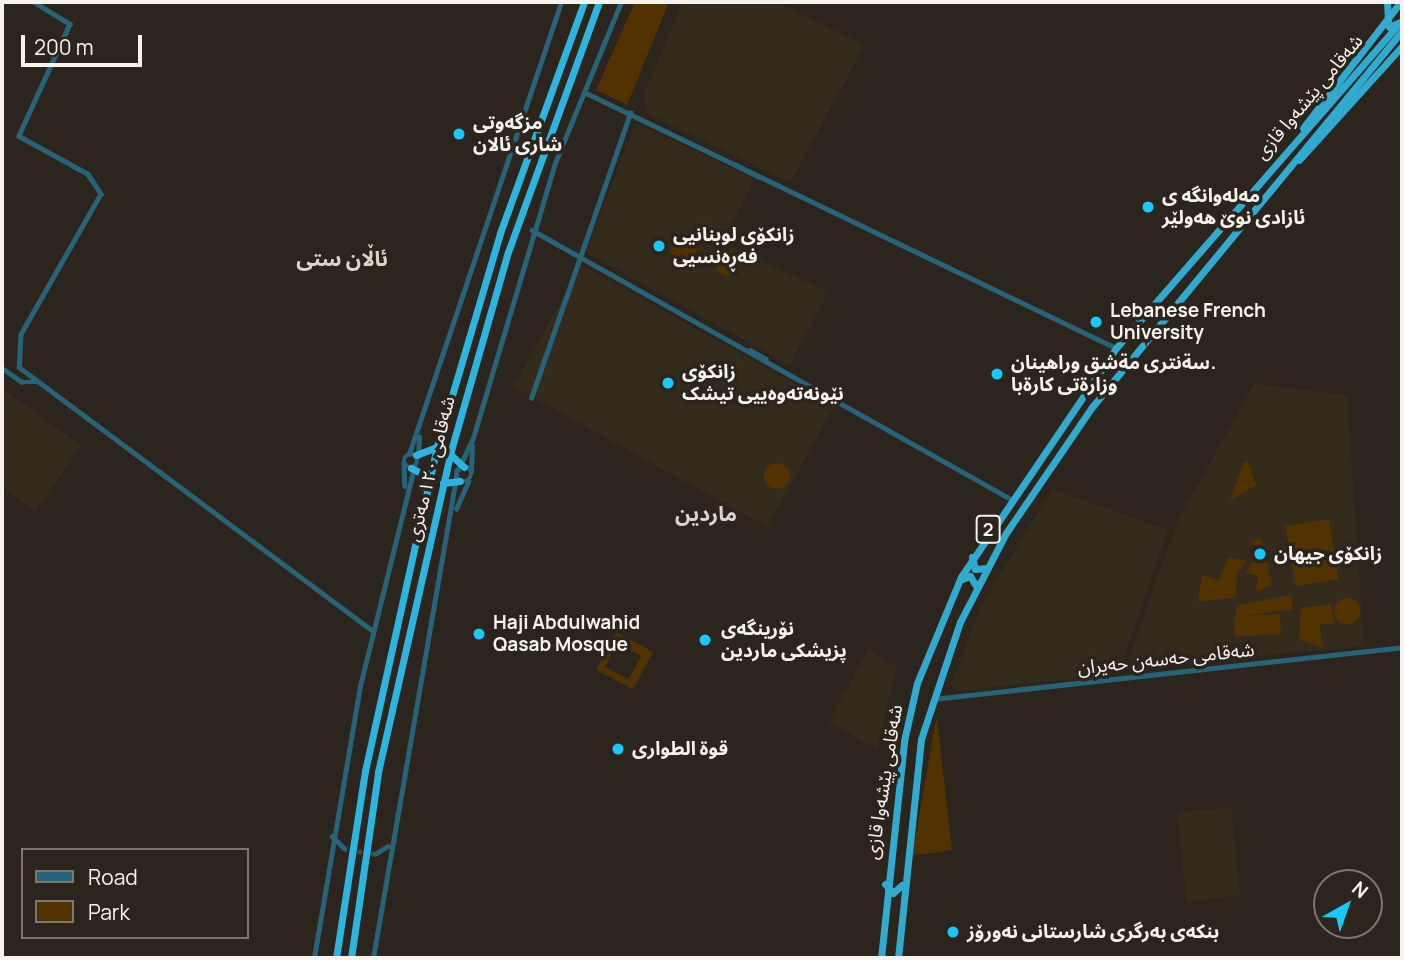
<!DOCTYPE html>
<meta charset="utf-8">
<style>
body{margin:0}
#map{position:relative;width:1404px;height:960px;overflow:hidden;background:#2c251d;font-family:Manrope,"Noto Sans Arabic",sans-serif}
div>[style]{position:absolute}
.built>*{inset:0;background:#352b1d;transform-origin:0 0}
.green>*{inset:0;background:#523300;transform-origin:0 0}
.round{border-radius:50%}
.tertiary-tunnel>*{height:4.5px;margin-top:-2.25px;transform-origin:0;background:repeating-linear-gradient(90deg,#4a443c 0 4.5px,transparent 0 6.5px)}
.tertiary>*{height:4.5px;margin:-2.25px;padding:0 2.25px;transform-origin:2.25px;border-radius:2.25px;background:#276479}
.tertiary>.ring{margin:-2.25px;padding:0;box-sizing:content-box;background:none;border:4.5px solid #276479;border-radius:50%}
.trunk>*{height:7px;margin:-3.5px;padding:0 3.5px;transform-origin:3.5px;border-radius:3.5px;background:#31aad0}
.motorway>*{height:7px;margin:-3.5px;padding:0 3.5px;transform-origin:3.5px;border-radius:3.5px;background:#2eb5df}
.dots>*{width:19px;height:19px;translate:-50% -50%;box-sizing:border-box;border:4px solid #2c251d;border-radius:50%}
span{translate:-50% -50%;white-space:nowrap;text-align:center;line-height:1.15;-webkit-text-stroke:7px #2c251d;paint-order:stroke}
.shield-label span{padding:2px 5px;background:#2c251d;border:2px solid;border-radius:5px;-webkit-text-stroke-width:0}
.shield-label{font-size:18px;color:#f6f2ec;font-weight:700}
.street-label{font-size:19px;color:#f6f2ec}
.poi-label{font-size:19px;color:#f6f2ec;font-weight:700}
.left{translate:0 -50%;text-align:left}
.neighbourhood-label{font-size:21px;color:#dcd4c9;font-weight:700}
.frame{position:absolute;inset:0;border:4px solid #f6f2ec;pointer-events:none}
.legend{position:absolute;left:21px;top:848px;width:228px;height:91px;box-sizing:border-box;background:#2c251d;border:2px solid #7d7770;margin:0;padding:9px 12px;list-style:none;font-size:21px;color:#f6f2ec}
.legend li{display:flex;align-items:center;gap:14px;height:35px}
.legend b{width:35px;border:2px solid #7d7770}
.north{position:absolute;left:1313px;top:869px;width:70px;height:70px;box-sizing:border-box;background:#2c251d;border:2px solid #7d7770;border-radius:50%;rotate:40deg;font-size:19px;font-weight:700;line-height:28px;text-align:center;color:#f6f2ec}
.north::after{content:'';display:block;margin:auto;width:24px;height:32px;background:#17cafb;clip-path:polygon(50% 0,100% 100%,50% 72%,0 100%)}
.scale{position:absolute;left:21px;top:35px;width:121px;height:32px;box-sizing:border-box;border:4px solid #f6f2ec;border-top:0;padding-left:9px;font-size:21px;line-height:24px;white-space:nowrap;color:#f6f2ec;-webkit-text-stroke:5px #2c251d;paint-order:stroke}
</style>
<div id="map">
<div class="built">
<i style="clip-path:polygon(683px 2px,777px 2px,865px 45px,790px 183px,647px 113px,644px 94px)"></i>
<i style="clip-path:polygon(636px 123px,754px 179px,724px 243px,828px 292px,790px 365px,585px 252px)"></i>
<i style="left:581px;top:265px;width:290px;height:139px;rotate:29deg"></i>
<i style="clip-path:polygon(1254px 384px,1347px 395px,1364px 646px,1125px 669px,1178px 520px)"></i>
<i style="clip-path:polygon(3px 389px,82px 446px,35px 511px,2px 487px)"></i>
<i style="clip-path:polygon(1052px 489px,1168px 530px,1118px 674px,955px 691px,951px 685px,981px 606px)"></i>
<i style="clip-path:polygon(868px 650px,897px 666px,877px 749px,829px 722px)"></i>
<i style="left:1231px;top:807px;width:89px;height:54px;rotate:84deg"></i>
</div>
<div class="green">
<i style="clip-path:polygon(635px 2px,669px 2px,627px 105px,596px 90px)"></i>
<i class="round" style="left:671px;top:236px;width:26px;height:26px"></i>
<i class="round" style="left:715px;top:250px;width:26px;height:26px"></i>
<i style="clip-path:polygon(1248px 462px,1256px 485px,1230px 500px,1244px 463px)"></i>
<i class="round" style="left:764px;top:463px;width:26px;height:26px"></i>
<i style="left:1329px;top:519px;width:61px;height:44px;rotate:81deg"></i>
<i style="clip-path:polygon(1260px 537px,1272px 584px,1256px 592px,1258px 576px,1246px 573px,1259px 549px,1251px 542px)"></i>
<i style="clip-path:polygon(1228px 558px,1247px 561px,1237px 573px,1236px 597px,1198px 602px,1202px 575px,1219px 581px)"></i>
<i style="clip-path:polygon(1291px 595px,1293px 609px,1236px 617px,1237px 605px)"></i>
<i class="round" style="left:1334px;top:598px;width:26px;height:26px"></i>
<i style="clip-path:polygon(1331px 604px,1334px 623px,1319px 625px,1323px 647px,1299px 640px,1301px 608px)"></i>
<i style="left:1280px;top:614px;width:20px;height:46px;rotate:87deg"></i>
<i style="clip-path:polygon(evenodd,616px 632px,653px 652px,633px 689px,596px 670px,616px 632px,617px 643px,641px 656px,629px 679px,605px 667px,617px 643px)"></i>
<i style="clip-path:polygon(937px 719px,952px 850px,912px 856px,936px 720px)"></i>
</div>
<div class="tertiary-tunnel">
<i style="left:351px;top:850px;width:24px;rotate:9deg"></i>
</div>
<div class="tertiary">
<i style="left:34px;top:2px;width:42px;rotate:31.4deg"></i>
<i style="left:70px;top:24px;width:123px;rotate:114.5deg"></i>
<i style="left:19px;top:136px;width:79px;rotate:28.8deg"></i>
<i style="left:88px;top:174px;width:24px;rotate:57deg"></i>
<i style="left:101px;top:194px;width:161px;rotate:119.7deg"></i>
<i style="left:21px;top:334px;width:33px;rotate:93deg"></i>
<i style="left:19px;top:367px;width:442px;rotate:36.7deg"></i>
<i style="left:584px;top:92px;width:590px;rotate:25.7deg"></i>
<i style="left:734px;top:164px;width:27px;rotate:27deg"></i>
<i style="left:532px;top:230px;width:547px;rotate:29.33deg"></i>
<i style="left:750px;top:350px;width:18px;rotate:29deg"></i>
<i style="left:2px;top:368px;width:24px;rotate:35deg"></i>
<i style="left:22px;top:382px;width:15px"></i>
<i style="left:531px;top:398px;width:302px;rotate:-70.8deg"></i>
<i class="ring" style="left:404px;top:454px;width:9.5px;height:9.5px"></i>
<i style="left:409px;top:454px;width:477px;rotate:-71.4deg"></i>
<i style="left:418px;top:457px;width:20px;rotate:-87deg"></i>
<i style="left:404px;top:463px;width:23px;rotate:88deg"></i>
<i class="ring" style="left:456px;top:466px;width:11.5px;height:11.5px"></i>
<i style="left:458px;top:470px;width:35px;rotate:-65deg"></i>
<i style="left:473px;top:438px;width:287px;rotate:-73.4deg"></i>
<i style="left:555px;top:163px;width:174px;rotate:-67.7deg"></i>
<i style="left:471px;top:472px;width:26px;rotate:-88deg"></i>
<i style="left:456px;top:509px;width:30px;rotate:-66deg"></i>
<i style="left:933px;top:699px;width:472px;rotate:-6.3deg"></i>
<i style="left:332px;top:836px;width:18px;rotate:45deg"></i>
<i style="left:375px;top:854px;width:15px;rotate:-32deg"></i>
<i style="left:314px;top:958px;width:276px;rotate:-80.4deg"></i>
<i style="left:360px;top:686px;width:225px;rotate:-76.1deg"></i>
<i style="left:373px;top:958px;width:490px;rotate:-80.2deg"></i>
</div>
<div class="trunk">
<i style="left:1387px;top:2px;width:19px;rotate:87deg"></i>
<i style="left:1389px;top:27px;width:14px;rotate:-25deg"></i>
<i style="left:1303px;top:128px;width:157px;rotate:-52.3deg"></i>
<i style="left:1299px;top:160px;width:154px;rotate:-47.9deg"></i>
<i style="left:972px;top:557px;width:12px;rotate:76deg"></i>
<i style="left:975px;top:569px;width:12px;rotate:-5deg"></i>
<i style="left:960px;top:580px;width:11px;rotate:-22deg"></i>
<i style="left:970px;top:576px;width:13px;rotate:58deg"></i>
<i style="left:885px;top:884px;width:12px;rotate:48deg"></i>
<i style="left:893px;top:893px;width:12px;rotate:-42deg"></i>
<i style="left:881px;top:958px;width:218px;rotate:-83.9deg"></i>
<i style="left:904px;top:741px;width:59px;rotate:-77.4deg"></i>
<i style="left:917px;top:683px;width:115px;rotate:-67.5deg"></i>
<i style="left:961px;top:577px;width:277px;rotate:-55.9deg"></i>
<i style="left:1116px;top:348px;width:427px;rotate:-48.9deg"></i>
<i style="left:898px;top:958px;width:220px;rotate:-84deg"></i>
<i style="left:921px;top:739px;width:123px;rotate:-71.6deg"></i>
<i style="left:960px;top:622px;width:100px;rotate:-62.7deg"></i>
<i style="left:1006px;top:533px;width:153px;rotate:-55.7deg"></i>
<i style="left:1092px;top:407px;width:487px;rotate:-50.5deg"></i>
</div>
<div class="motorway">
<i style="left:450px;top:454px;width:19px;rotate:43deg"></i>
<i style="left:416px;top:455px;width:22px;rotate:-21deg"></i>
<i style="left:411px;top:468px;width:13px;rotate:27deg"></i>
<i style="left:423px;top:474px;width:13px;rotate:86deg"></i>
<i style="left:443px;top:483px;width:17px;rotate:-7deg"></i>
<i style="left:336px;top:958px;width:189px;rotate:-81.2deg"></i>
<i style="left:365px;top:771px;width:333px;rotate:-77.5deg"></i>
<i style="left:437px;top:446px;width:222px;rotate:-73.5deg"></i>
<i style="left:500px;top:233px;width:246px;rotate:-70deg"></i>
<i style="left:351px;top:958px;width:188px;rotate:-81.7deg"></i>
<i style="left:378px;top:772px;width:326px;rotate:-77.2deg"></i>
<i style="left:450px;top:454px;width:210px;rotate:-74deg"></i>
<i style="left:508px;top:252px;width:266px;rotate:-70deg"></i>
</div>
<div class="dots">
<i style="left:459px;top:134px;background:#17cafb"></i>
<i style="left:1148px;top:207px;background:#17cafb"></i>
<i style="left:659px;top:246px;background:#17cafb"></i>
<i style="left:1096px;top:322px;background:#17cafb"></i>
<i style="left:997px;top:374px;background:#17cafb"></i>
<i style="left:668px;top:383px;background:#17cafb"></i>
<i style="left:1260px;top:554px;background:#17cafb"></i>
<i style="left:479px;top:634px;background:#17cafb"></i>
<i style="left:705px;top:640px;background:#17cafb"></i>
<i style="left:618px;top:749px;background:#17cafb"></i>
<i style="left:953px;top:932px;background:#17cafb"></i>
</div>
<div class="shield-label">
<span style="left:988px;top:529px">2</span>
</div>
<div class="street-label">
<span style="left:1309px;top:97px;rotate:-50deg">شەقامی پێشەوا قازی</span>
<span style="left:431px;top:469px;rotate:-76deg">شەقامی ١٢٠ مەتری</span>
<span style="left:1166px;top:659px;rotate:-6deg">شەقامی حەسەن حەیران</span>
<span style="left:884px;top:782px;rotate:-81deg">شەقامی پێشەوا قازی</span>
</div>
<div class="poi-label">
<span class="left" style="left:473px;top:134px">مزگەوتی<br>شاری ئالان</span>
<span class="left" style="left:1162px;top:207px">مەلەوانگە ی<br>ئازادی نوێ هەولێر</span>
<span class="left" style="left:673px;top:246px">زانکۆی لوبنانیی<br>فەڕەنسیی</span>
<span class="left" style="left:1110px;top:322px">Lebanese French<br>University</span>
<span class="left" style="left:1011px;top:374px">سةنترى مةشق وراهينان.<br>وزارةتى كارةبا</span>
<span class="left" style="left:682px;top:383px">زانکۆی<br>نێونەتەوەییی تیشک</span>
<span class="left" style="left:1274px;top:554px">زانکۆی جیھان</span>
<span class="left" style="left:493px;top:634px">Haji Abdulwahid<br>Qasab Mosque</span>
<span class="left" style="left:721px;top:640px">نۆرینگەی<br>پزیشکی ماردین</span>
<span class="left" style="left:632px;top:749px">قوة الطواری</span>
<span class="left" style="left:967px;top:932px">بنکەی بەرگری شارستانی نەورۆز</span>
</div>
<div class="neighbourhood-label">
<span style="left:342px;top:258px">ئاڵان ستی</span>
<span style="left:706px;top:513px">ماردین</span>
</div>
<div class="frame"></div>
<ul class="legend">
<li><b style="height:9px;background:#276479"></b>Road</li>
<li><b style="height:19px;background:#523300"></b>Park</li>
</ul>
<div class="north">N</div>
<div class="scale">200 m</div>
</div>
